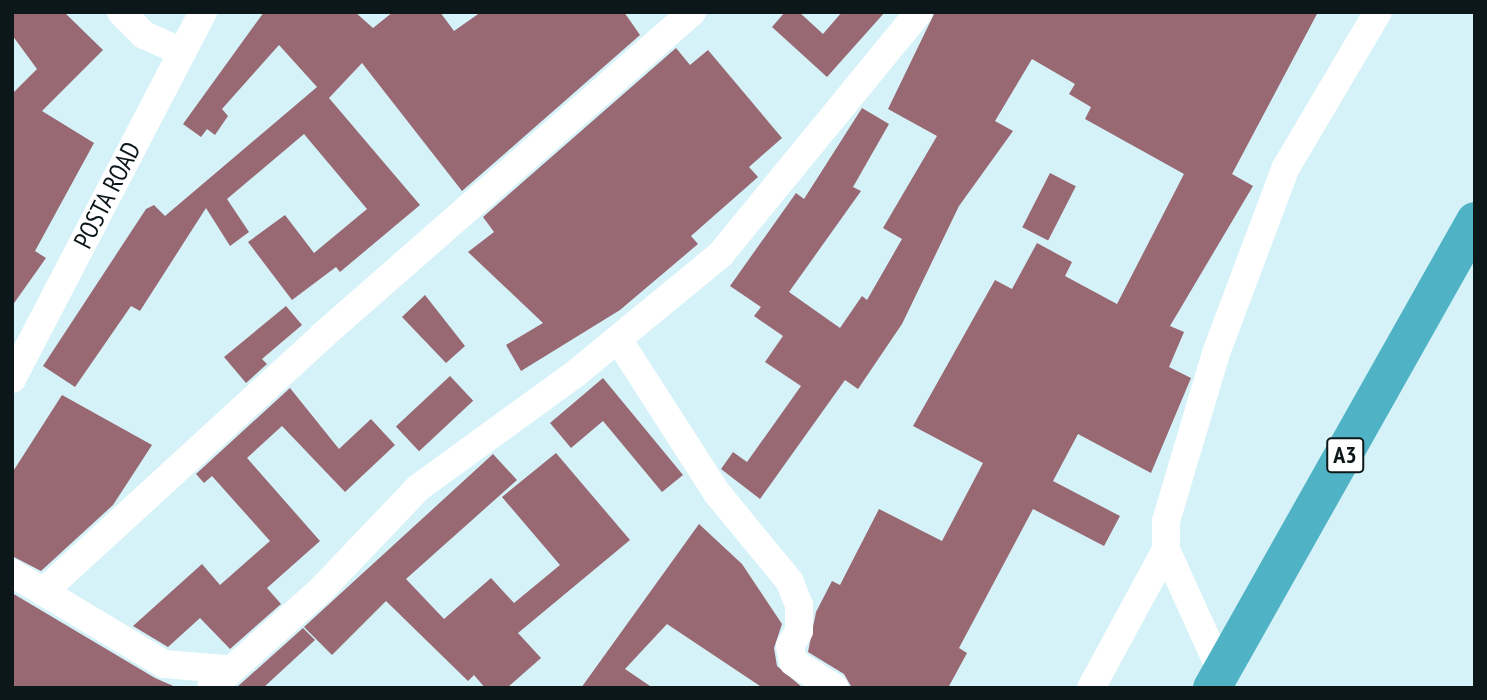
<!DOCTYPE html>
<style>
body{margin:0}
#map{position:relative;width:1487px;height:700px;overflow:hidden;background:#d5f2f8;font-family:"PT Sans Narrow",sans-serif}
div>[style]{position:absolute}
.building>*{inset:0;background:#986873;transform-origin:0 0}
.street>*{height:28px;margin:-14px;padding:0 14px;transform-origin:14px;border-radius:14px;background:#fff}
.highway>*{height:38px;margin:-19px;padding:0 19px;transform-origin:19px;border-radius:19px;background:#4fb3c5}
span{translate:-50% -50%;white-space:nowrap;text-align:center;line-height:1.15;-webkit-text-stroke:5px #fff;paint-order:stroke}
.shield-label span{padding:2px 5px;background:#fff;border:2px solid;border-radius:5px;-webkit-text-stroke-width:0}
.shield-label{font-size:24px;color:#0c1719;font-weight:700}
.street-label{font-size:26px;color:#0c1719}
.frame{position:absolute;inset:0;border:14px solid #0c1719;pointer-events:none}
</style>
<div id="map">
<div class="building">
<i style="clip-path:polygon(12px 12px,64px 12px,103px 50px,42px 111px,94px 143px,35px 251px,46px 258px,12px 306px,12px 94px,37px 69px,12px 35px)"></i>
<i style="clip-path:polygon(264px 12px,355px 12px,373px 28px,393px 12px,440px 12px,454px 31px,481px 12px,624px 12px,640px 35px,462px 191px,362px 63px,329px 98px,420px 205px,340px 272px,336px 267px,292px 300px,248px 242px,285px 215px,314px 253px,367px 209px,304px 134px,227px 199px,249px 232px,230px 246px,206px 208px,140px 311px,131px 306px,75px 387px,43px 366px,146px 209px,154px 205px,165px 216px,317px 87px,279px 45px,222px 109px,228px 116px,215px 135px,207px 129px,201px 137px,183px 124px)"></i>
<i style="clip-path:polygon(785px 12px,799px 12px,823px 34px,842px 12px,885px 12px,827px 77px,772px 27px)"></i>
<i style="clip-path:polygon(935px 12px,1318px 12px,1232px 174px,1253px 186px,1170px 326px,1184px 332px,1169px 367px,1191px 378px,1151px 473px,1078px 434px,1053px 481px,1120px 516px,1104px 546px,1033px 509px,959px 648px,967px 653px,948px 688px,852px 688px,844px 674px,808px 652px,816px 612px,832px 581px,840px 585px,879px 509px,942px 541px,983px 463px,913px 426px,995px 280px,1012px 289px,1037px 243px,1072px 262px,1065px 276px,1117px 304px,1184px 174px,1085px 119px,1091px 107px,1069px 94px,1075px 84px,1032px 59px,995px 121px,1013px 131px,959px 206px,902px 324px,858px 389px,845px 380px,760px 499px,721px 469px,733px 452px,747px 462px,801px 386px,765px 362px,783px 336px,754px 316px,761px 307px,730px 286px,796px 193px,804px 199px,862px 108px,889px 124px,853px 187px,861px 191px,789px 292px,840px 328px,862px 296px,867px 300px,902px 239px,883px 228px,937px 136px,888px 109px)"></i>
<i style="clip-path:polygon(676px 48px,690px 65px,708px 50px,782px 138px,749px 167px,758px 177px,691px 236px,698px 244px,620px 310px,521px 371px,506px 345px,543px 323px,468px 252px,494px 232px,483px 217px)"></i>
<i style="left:1050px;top:173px;width:29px;height:61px;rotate:27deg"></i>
<i style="clip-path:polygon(425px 295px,465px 346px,446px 363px,402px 317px)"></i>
<i style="clip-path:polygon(286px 306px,302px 325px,262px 359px,267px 364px,246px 383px,224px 357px)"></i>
<i style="left:450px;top:376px;width:34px;height:74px;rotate:47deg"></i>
<i style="clip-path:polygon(603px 378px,683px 475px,662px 492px,603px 421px,571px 448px,550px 423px)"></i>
<i style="clip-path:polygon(290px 388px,339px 449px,371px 419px,395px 445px,345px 492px,282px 426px,247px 458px,320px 541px,267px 588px,281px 604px,230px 649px,200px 618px,168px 647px,133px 626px,202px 564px,220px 585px,270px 541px,212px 476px,204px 483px,196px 474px)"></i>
<i style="clip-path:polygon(62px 395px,152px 445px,113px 505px,41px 571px,12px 556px,12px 473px)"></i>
<i style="clip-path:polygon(556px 453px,630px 540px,518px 633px,541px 658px,507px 688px,485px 688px,474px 675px,468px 681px,386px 601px,332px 655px,304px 627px,493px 454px,517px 480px,406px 579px,444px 619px,491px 578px,514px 603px,560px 565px,502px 497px)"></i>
<i style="clip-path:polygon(699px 524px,742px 564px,782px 624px,774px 648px,777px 666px,803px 688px,763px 688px,667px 624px,625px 669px,653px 688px,581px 688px)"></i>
<i style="clip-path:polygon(12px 593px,155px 678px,178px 688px,12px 688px)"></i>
<i style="clip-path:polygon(303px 628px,315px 640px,263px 688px,236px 688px)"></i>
</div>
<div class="street">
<i style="left:121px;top:12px;width:33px;rotate:45deg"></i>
<i style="left:144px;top:35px;width:39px;rotate:24deg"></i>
<i style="left:618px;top:339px;width:183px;rotate:57.3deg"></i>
<i style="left:717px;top:493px;width:115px;rotate:50.6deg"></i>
<i style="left:790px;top:582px;width:25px;rotate:69deg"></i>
<i style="left:799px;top:605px;width:26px;rotate:90deg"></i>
<i style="left:799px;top:631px;width:17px;rotate:121deg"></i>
<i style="left:790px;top:646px;width:16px;rotate:79deg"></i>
<i style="left:793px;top:662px;width:49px;rotate:31.8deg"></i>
<i style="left:12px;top:379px;width:414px;rotate:-62.5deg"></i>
<i style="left:12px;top:573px;width:177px;rotate:30.9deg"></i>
<i style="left:164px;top:664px;width:61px;rotate:4.7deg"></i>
<i style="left:43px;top:592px;width:379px;rotate:-42.5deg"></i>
<i style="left:322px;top:336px;width:492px;rotate:-41.2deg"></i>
<i style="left:1221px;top:671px;width:133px;rotate:-114.4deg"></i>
<i style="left:1166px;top:550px;width:29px;rotate:-90deg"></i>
<i style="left:1166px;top:521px;width:175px;rotate:-73.4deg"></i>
<i style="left:1216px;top:353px;width:197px;rotate:-69.4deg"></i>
<i style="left:1285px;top:169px;width:182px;rotate:-59.4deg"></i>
<i style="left:211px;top:688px;width:146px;rotate:-41.7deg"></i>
<i style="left:320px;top:591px;width:142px;rotate:-46.4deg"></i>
<i style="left:418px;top:488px;width:194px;rotate:-36deg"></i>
<i style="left:575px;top:374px;width:188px;rotate:-39.4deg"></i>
<i style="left:720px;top:255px;width:314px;rotate:-50.7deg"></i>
<i style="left:1091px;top:688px;width:157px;rotate:-61.5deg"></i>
</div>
<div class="highway">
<i style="left:1212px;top:688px;width:536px;rotate:-60.61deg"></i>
</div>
<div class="shield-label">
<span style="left:1345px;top:455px">A3</span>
</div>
<div class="street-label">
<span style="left:107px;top:195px;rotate:-63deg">POSTA ROAD</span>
</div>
<div class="frame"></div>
</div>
